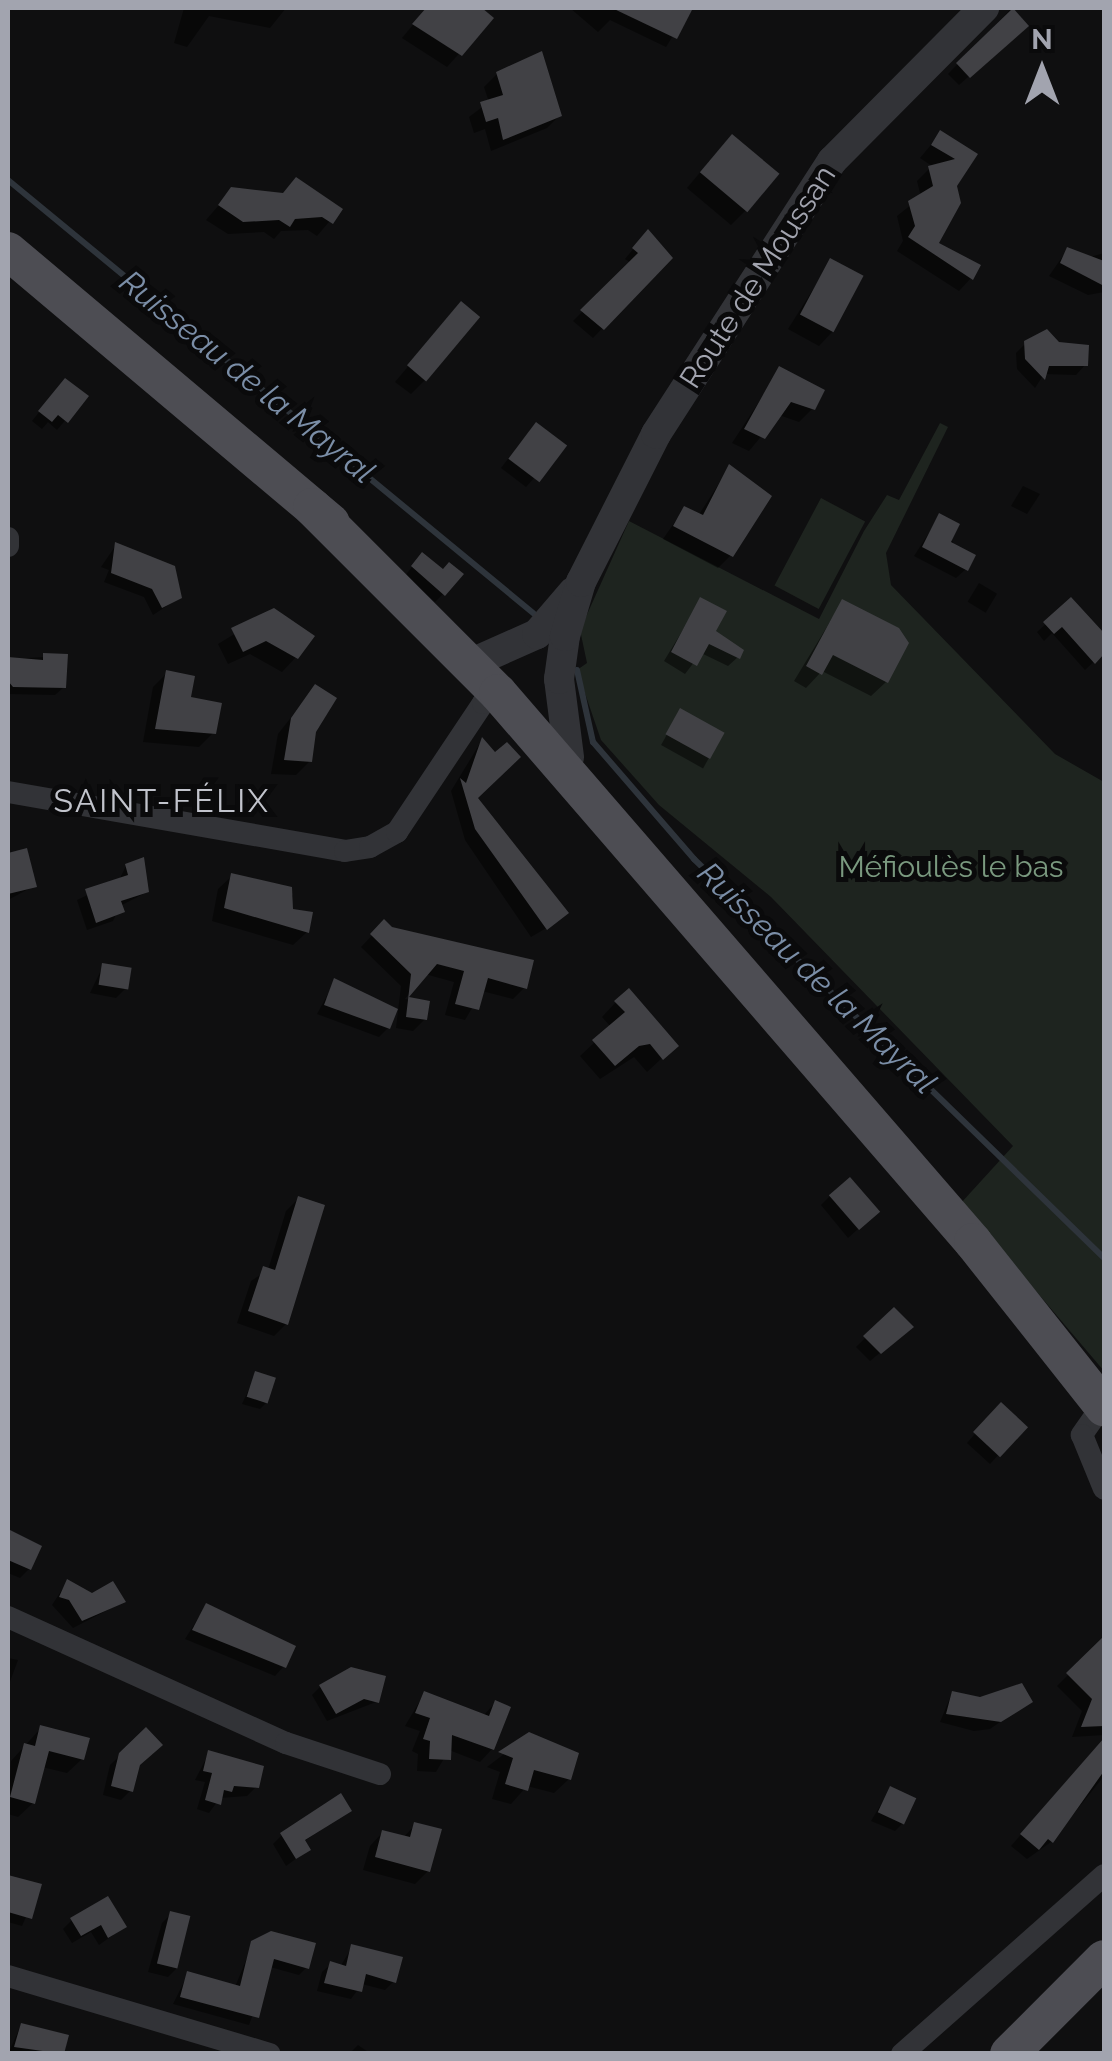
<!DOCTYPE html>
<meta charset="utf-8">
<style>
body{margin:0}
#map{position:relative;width:1112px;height:2061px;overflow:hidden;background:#0f0f10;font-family:Raleway,sans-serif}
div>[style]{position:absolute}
.green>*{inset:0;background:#1e241f;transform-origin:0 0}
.shadow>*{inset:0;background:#0007;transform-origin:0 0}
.stream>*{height:6px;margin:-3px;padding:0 3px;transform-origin:3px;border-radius:3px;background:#2e343b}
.building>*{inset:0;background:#414145;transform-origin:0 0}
.minor>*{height:22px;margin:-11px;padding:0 11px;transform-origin:11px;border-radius:11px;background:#323337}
.tertiary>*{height:30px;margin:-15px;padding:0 15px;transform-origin:15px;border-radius:15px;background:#323337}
.primary>*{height:38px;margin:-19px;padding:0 19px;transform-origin:19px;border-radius:19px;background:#4d4d53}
span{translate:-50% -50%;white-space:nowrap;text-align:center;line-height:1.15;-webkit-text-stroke:10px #0a0a0b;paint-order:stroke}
.street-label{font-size:30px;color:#a2a4af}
.park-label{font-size:30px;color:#7a997f}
.water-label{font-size:32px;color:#7b8ea7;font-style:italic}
.neighbourhood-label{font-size:32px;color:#c2c4cc;letter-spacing:2.5px}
.frame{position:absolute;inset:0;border:10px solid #a2a4af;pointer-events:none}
.north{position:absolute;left:992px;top:20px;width:100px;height:100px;-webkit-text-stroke:8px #0a0a0b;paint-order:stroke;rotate:0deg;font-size:28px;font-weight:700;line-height:40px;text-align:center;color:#a2a4af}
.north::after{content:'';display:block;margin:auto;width:35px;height:45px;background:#a2a4af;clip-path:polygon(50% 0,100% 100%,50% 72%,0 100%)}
</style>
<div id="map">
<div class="green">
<i style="clip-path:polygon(940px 423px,948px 427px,886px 553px,891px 585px,1055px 754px,1104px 782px,1104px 1371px,961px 1203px,1013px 1146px,771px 897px,659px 805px,601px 740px,577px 670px,587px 663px,580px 630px,629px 521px,819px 619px,864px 531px,887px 495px,899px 500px)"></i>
<i style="left:821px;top:498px;width:50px;height:99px;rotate:28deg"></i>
</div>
<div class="shadow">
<i style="clip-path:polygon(184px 8px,286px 8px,270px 28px,209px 16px,187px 47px,174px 43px)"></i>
<i style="clip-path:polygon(427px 8px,478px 8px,491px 18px,447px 67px,402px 38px)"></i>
<i style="clip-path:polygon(570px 8px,683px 8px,689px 10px,666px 47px,610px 20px,598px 32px)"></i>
<i style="clip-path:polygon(1011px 9px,1026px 26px,959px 85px,948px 74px)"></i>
<i style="clip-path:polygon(497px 74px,559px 116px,547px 128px,491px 151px,485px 129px,474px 133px,469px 117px,489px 102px,484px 87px)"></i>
<i style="clip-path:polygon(940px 134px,974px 154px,955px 185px,935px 244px,971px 278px,959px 291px,897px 251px,903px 241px,897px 216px,921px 197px,917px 181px,932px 166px,920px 158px)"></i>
<i style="clip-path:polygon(718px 151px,746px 210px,731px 225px,687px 188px)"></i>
<i style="clip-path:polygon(232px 190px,340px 209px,317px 236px,308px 230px,281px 231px,274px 239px,264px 232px,228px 234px,206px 220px)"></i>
<i style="clip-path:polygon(639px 242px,670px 258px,593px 338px,573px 321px,631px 263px,625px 259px)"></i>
<i style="clip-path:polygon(1067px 250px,1090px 257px,1104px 253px,1104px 292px,1088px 295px,1049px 276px)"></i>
<i style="clip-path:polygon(831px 261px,833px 331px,819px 346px,788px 329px)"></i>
<i style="clip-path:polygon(461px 304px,425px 380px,411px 394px,395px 382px)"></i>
<i style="clip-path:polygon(1026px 343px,1085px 365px,1076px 375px,1044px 374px,1035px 388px,1017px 369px,1016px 353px)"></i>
<i style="clip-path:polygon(780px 370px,813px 408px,799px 422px,779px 415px,749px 451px,732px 443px)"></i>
<i style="clip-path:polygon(57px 390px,85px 397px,57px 430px,48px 422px,42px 429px,32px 421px)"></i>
<i style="clip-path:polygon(528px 433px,534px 478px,526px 487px,501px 468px)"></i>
<i style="clip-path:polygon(729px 468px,731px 555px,718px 568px,663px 539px,684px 509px,698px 516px)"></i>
<i style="clip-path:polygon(1023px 486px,1040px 494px,1027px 514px,1011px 506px)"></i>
<i style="clip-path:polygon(940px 516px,966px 569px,956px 578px,914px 556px)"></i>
<i style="clip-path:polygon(116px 545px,179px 598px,153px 615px,144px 597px,104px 582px,109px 570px,101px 567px)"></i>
<i style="clip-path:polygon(415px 563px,443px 594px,435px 602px,405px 576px)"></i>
<i style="left:979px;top:583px;width:21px;height:22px;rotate:31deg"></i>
<i style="clip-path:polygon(701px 600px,713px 632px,738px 657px,728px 666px,701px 653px,685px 674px,664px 661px)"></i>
<i style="clip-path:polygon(1071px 601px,1104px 636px,1104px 652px,1085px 670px,1052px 633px,1044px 641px,1037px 632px)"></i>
<i style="clip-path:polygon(842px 602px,886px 682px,871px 696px,822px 671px,806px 688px,794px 681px)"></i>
<i style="clip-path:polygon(274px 610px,296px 657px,282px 672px,250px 654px,228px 664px,218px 644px)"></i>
<i style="clip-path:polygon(65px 656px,64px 687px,55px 695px,8px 694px,8px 659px)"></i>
<i style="clip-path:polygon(167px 673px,213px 733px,199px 747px,143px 742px,153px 687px)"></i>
<i style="clip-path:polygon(315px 687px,310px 761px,296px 775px,271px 774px,278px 734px)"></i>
<i style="left:680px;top:711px;width:48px;height:39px;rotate:29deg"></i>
<i style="clip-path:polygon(482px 740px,475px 799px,555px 923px,531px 937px,465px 840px,451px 791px)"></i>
<i style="clip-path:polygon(25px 850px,34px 886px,8px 900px,8px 856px)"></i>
<i style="clip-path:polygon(126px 866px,147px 892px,120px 906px,113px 921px,87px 930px,77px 900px,119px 880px)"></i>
<i style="clip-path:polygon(232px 876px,284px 885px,293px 896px,290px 911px,307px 932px,293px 945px,212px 921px,218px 889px)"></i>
<i style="clip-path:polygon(384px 923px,391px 929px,524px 988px,513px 999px,482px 991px,465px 1020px,445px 1015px,454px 982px,425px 974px,405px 999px,427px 1003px,425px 1019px,413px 1031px,396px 1028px,401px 986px,361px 947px)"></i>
<i style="clip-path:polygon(103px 966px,125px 989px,116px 998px,90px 993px)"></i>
<i style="clip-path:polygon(335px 981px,388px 1028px,379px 1037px,317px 1014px)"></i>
<i style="clip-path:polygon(616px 1002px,675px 1046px,647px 1072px,634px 1057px,600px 1079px,580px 1056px,611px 1027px,602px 1017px)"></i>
<i style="clip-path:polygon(830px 1196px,867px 1221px,848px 1238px,821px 1205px)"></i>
<i style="clip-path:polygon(298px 1199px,286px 1324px,274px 1336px,237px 1323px,251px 1281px,268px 1270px,286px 1211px)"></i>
<i style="clip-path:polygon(894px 1310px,911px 1327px,870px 1361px,856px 1347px)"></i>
<i style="clip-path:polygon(256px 1374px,267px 1402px,260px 1409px,242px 1404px)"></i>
<i style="clip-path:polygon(992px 1414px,1024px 1427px,990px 1464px,967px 1443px)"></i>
<i style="clip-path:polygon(9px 1533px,29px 1569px,20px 1578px,8px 1573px)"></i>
<i style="clip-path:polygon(67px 1582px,93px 1596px,123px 1602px,73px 1628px,52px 1605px)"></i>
<i style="clip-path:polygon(206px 1606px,284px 1666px,275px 1676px,185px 1639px)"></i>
<i style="clip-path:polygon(1104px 1639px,1104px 1735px,1072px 1737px,1082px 1711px,1057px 1686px)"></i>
<i style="clip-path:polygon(8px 1658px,18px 1660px,8px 1687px)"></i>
<i style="clip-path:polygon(320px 1687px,376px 1702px,327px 1721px,312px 1695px)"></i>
<i style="clip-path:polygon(952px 1693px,980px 1699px,1030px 1701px,990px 1729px,974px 1731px,940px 1722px)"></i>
<i style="clip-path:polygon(424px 1694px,483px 1716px,495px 1703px,492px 1749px,480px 1762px,449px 1750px,436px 1772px,417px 1771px,418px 1754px,412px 1751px,420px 1731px,405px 1726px)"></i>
<i style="clip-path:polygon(41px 1728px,82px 1759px,67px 1773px,42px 1767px,33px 1803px,18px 1817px,8px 1814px,11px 1761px)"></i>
<i style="clip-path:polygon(146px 1731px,131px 1790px,121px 1800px,103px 1795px,110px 1765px)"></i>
<i style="clip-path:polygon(529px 1735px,569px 1779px,554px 1793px,527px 1786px,511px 1804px,492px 1799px,500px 1772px,487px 1767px)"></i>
<i style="clip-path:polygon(1104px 1741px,1104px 1776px,1051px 1842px,1027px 1859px,1011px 1846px)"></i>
<i style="clip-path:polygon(209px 1753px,256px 1787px,247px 1796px,220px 1798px,209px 1813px,197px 1809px,205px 1782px,195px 1780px)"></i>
<i style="clip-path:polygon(890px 1789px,904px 1822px,895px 1831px,871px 1821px)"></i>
<i style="clip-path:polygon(349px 1811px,303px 1842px,308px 1850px,286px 1866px,273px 1844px,282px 1835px)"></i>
<i style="clip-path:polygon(415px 1825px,428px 1871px,415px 1884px,363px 1870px,370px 1846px,383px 1832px,403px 1838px)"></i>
<i style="clip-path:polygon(8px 1878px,39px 1886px,22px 1926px,8px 1922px)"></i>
<i style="clip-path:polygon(171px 1914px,177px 1968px,168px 1977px,148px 1972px,162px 1923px)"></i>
<i style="clip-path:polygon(72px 1920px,124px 1927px,99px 1945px,91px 1932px,72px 1943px,63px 1929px)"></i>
<i style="clip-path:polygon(253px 1943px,307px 1967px,299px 1975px,270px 1967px,249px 2025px,173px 2004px,188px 1974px,235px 1987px)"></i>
<i style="clip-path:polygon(352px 1947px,394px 1981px,385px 1990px,362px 1984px,351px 1999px,317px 1991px,322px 1972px,331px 1964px,340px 1967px)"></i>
<i style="clip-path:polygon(21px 2025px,61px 2054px,8px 2054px)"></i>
<i style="clip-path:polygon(358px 2045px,371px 2054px,349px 2054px)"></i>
</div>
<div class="stream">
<i style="left:8px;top:180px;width:681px;rotate:39.51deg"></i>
<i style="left:577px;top:670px;width:74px;rotate:77.5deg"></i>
<i style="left:593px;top:742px;width:155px;rotate:49.2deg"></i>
<i style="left:694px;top:859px;width:572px;rotate:44.22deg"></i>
</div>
<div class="building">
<i style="clip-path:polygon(426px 8px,482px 8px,494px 18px,462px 56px,412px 24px)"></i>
<i style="clip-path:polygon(612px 8px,693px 8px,677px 39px)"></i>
<i style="clip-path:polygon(1013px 8px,1029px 26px,970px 78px,956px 63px)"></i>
<i style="clip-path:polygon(542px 51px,562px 116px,503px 140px,498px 118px,486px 122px,480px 102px,503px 95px,496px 72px)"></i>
<i style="clip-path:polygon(940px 130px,978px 154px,957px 186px,961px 203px,939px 243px,981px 265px,973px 280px,908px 237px,915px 226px,908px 201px,933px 186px,928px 166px,955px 159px,931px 145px)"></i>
<i style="left:732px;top:134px;width:62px;height:50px;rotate:40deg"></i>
<i style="clip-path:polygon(296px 177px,343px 209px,333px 224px,322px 217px,295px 219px,290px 227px,279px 220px,243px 222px,218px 205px,231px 187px,283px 193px)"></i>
<i style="clip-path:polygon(648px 229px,673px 258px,604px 330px,580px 310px,638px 253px,632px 248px)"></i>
<i style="clip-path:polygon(1067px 247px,1104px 261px,1104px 286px,1060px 263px)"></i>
<i style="left:830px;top:258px;width:38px;height:64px;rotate:28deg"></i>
<i style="left:461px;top:301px;width:25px;height:84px;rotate:40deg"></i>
<i style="clip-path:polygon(1047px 329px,1059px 342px,1089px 345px,1088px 366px,1049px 366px,1045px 380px,1025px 359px,1024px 341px)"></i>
<i style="clip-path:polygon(779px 366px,825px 390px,815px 410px,791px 402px,765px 439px,744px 429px)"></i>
<i style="clip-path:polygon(65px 378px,89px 396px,68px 423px,58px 415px,52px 422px,38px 411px)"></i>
<i style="left:536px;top:422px;width:39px;height:46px;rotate:37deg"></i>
<i style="clip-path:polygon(729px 464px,772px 496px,733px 557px,673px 526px,684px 506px,703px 515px)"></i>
<i style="clip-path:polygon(939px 513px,960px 524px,951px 542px,976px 555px,968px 571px,922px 547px)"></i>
<i style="clip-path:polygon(115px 542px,175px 566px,182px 598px,162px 608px,152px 589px,111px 573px)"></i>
<i style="clip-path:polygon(422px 552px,443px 569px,449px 562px,464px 574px,445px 596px,411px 566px)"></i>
<i style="clip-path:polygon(700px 597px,727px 611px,716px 631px,744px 650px,740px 659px,709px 644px,697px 666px,671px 652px)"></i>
<i style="clip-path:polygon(1071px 597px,1104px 633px,1104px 654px,1095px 664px,1062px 627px,1054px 634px,1043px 622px)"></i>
<i style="clip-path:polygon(842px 599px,899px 628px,909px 643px,888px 683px,833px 655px,822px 675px,806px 666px)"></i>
<i style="clip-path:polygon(274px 608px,315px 636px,298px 659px,266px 641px,243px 652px,231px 628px)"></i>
<i style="clip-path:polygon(43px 653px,68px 654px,66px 688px,13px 687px,8px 681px,8px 657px,43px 660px)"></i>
<i style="clip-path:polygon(166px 670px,195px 676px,191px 697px,222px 703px,216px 734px,155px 729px)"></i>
<i style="clip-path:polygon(315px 684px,337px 698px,316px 732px,312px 762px,284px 760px,291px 718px)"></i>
<i style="left:680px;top:708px;width:51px;height:30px;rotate:29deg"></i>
<i style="clip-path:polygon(482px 737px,495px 752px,507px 742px,521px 757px,478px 798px,569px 913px,547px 930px,475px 829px,460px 778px,466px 783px)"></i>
<i style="clip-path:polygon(27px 848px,37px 887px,8px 894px,8px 853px)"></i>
<i style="clip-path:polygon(144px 857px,149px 892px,121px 901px,125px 912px,96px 923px,85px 889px,128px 875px,125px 864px)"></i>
<i style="clip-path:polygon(231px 873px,292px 887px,293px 909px,313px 912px,309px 933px,224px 908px)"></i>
<i style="clip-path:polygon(384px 919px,392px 927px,534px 960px,527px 989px,488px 978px,479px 1010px,455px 1004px,464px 971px,437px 964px,409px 997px,430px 1001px,427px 1020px,406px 1017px,411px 974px,370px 934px)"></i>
<i style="left:102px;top:963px;width:30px;height:22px;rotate:9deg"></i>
<i style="clip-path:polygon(334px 978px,398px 1009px,390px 1029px,324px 1005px)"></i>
<i style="clip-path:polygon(629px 988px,679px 1046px,663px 1060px,650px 1044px,639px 1046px,615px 1066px,592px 1040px,625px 1012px,614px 1001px)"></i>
<i style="left:850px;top:1177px;width:46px;height:28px;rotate:49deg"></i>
<i style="clip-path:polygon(298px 1196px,325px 1205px,288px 1325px,248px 1311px,263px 1266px,275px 1270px)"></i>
<i style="clip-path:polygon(894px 1307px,914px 1327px,881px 1354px,863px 1336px)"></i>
<i style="left:255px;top:1371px;width:22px;height:27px;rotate:18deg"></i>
<i style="left:1001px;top:1402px;width:37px;height:41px;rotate:43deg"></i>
<i style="clip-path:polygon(8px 1529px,42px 1546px,31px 1570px,8px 1560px)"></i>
<i style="clip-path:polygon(67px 1579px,92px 1593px,113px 1581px,126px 1602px,82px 1621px,69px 1600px,59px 1597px)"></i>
<i style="clip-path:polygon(206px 1603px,296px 1646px,286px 1668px,192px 1630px)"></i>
<i style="clip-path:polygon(1104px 1636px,1104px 1726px,1081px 1727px,1092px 1699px,1066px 1673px)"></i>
<i style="clip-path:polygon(351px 1667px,386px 1676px,379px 1703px,364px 1699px,336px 1714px,319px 1685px)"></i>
<i style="clip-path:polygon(1022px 1683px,1033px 1702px,1001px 1722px,946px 1714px,952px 1691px,980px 1697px)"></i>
<i style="clip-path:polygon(424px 1691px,489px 1716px,495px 1700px,511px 1707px,494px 1750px,452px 1735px,451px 1760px,429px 1759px,430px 1741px,423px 1739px,430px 1718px,415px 1713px)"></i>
<i style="clip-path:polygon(40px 1725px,90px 1738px,84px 1760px,49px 1751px,35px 1804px,10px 1797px,24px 1743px,35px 1746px)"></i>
<i style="clip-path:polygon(146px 1727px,163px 1745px,140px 1765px,133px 1792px,111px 1786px,119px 1753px)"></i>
<i style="clip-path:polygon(529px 1732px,579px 1753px,571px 1780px,534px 1770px,528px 1791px,505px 1784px,513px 1758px,498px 1752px)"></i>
<i style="clip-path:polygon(1104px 1738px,1104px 1771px,1053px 1843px,1048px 1839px,1039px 1850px,1020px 1834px)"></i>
<i style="clip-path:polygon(208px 1750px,264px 1766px,259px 1788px,234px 1786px,232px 1792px,224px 1790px,221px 1805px,205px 1800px,212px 1773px,203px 1771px)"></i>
<i style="left:890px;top:1786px;width:29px;height:29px;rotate:25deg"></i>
<i style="clip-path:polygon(341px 1793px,352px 1811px,305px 1840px,311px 1850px,296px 1859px,280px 1833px)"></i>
<i style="clip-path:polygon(414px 1822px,442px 1829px,430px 1872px,375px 1857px,382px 1830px,410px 1837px)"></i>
<i style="clip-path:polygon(8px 1875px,42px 1884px,32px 1919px,8px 1912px)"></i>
<i style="clip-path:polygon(108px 1896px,127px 1927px,108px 1938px,101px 1925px,81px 1936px,70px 1918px)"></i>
<i style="left:170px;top:1911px;width:21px;height:54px;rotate:14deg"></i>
<i style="clip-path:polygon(271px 1931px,316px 1943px,309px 1969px,274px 1959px,259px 2018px,180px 1997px,187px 1971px,240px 1986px,251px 1941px)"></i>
<i style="clip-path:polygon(351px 1944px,403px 1957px,396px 1983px,366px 1974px,362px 1992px,324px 1983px,330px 1961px,346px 1966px)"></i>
<i style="clip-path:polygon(21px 2023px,69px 2035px,64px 2054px,14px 2047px)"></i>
</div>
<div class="minor">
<i style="left:8px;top:538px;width:8px;rotate:90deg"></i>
<i style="left:8px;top:792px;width:342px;rotate:9.9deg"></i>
<i style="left:345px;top:851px;width:25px;rotate:-9deg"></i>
<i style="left:370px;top:847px;width:31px;rotate:-29deg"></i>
<i style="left:397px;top:832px;width:155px;rotate:-56.3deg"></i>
<i style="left:483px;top:703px;width:18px;rotate:-34deg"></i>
<i style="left:1104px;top:1403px;width:39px;rotate:125deg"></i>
<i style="left:1082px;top:1435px;width:58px;rotate:67.8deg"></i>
<i style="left:8px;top:1617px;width:305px;rotate:24.4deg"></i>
<i style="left:286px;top:1743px;width:99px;rotate:18.3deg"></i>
<i style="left:8px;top:1976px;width:273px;rotate:16.6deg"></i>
<i style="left:902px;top:2054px;width:270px;rotate:-41.5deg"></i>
</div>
<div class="tertiary">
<i style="left:483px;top:658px;width:59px;rotate:-24deg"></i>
<i style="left:537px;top:634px;width:55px;rotate:-49.4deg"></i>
<i style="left:569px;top:757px;width:79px;rotate:-97.3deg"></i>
<i style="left:559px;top:679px;width:43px;rotate:-82.1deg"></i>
<i style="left:565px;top:636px;width:56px;rotate:-73.5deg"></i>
<i style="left:581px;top:582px;width:166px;rotate:-63.1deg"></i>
<i style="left:656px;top:434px;width:325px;rotate:-57.2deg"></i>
<i style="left:832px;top:161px;width:216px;rotate:-45.2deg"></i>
</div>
<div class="primary">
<i style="left:8px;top:251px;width:422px;rotate:40.1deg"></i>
<i style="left:312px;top:507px;width:263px;rotate:45deg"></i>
<i style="left:498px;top:693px;width:726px;rotate:49.13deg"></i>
<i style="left:973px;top:1242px;width:211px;rotate:51.6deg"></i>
<i style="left:1009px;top:2054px;width:134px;rotate:-45deg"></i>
</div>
<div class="street-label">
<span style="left:758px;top:277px;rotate:-57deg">Route de Moussan</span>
</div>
<div class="park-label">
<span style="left:951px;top:867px">Méfioulès le bas</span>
</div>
<div class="water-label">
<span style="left:247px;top:377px;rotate:39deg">Ruisseau de la Mayral</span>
<span style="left:817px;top:978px;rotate:44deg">Ruisseau de la Mayral</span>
</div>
<div class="neighbourhood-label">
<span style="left:162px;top:801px">SAINT-FÉLIX</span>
</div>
<div class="frame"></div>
<div class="north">N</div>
</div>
